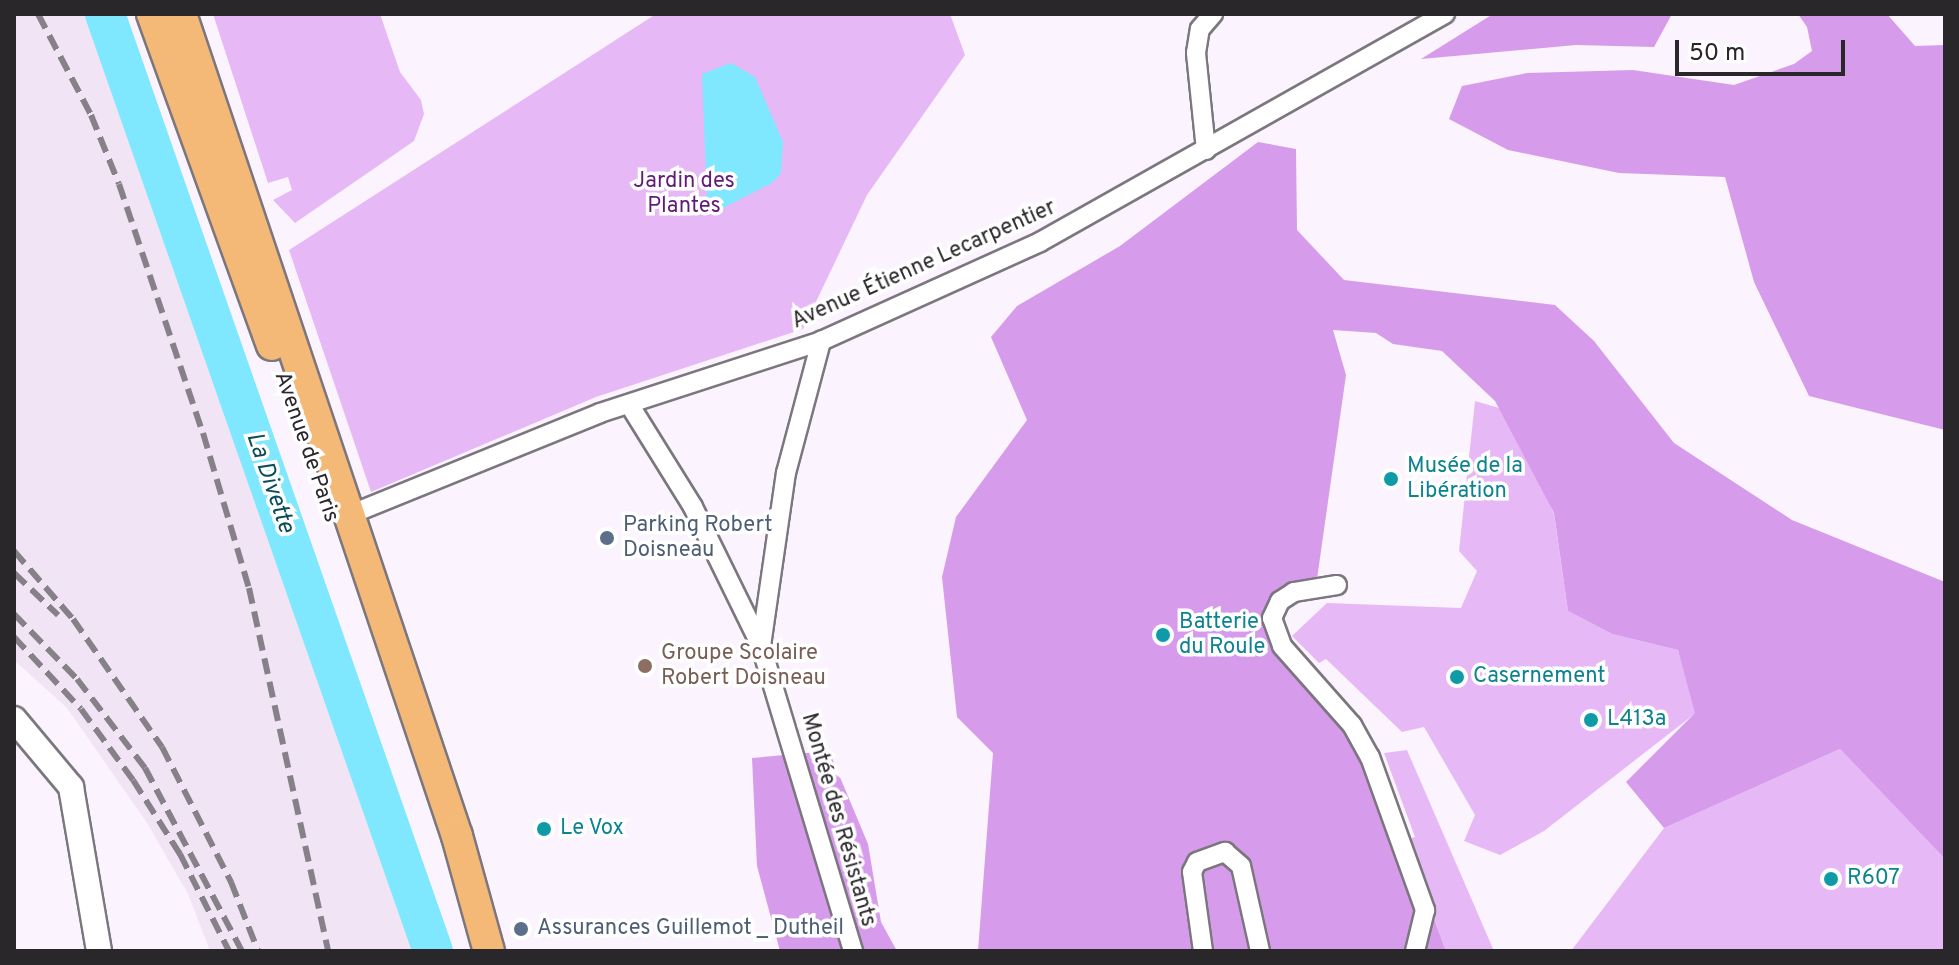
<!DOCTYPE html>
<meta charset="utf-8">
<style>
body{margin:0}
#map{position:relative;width:1959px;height:965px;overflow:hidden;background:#fbf4fe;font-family:Overpass,sans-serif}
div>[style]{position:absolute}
.built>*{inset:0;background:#f1e5f5}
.green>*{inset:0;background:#e6b9f6}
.forest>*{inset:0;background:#d69beb}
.water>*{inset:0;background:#7fe7fe}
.river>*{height:40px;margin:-20px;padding:0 20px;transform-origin:20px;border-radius:20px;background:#7fe7fe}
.roads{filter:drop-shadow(2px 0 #7c767f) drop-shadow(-2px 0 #7c767f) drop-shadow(0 2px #7c767f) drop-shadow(0 -2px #7c767f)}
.minor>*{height:18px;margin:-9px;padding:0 9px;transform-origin:9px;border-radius:9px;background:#fff}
.tertiary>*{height:24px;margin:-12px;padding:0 12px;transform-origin:12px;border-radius:12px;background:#fff}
.primary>*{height:30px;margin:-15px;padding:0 15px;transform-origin:15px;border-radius:15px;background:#f5b977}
.rail>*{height:6px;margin-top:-3px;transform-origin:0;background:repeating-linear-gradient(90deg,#868188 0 16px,transparent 0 24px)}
.dots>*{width:22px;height:22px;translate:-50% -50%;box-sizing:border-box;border:4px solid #fff;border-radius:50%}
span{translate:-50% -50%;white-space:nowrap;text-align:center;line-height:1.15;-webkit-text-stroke:7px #fff;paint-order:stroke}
.park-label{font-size:22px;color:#621a78}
.street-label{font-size:22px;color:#2a272b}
.culture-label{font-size:22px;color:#0d838f}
.left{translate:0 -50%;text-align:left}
.service-label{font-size:22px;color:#4e5e75}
.education-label{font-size:22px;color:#785e54}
.water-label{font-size:24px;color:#0c4c58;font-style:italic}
.frame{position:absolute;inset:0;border:16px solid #2a272b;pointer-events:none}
.scale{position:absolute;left:1675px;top:40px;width:170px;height:36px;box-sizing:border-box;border:4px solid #2a272b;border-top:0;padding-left:10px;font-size:24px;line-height:28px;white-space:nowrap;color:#2a272b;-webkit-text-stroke:6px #fff;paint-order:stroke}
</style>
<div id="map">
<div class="built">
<i style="clip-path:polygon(14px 14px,85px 14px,416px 951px,210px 951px,188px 894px,147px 823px,67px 708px,14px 660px)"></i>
</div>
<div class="green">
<i style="clip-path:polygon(213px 14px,380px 14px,400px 72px,421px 100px,424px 114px,414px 141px,295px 223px,273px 200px,292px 190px,288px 177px,268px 183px)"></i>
<i style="clip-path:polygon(656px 14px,950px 14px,965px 55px,867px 195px,803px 329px,596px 397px,371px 492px,289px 250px)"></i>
<i style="clip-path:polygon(1475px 401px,1506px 410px,1554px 514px,1568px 611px,1612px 634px,1678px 650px,1697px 712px,1544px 831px,1500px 855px,1464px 841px,1475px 815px,1424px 727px,1402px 732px,1326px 659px,1319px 663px,1292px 636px,1327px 603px,1461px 608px,1477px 571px,1459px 551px)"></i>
<i style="clip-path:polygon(1840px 749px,1945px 859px,1945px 951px,1571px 951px,1664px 828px)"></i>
<i style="clip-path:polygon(1407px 750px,1494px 951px,1446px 951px,1406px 840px,1415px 837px,1384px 753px)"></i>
</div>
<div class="forest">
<i style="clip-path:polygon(1493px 14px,1672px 14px,1654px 47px,1576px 45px,1421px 59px)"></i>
<i style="clip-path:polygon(1798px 14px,1887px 14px,1915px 46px,1945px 45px,1945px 430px,1809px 396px,1754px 282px,1725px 177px,1619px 173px,1508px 150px,1449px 119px,1462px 86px,1527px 73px,1633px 70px,1734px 85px,1794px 64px,1812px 51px,1807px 27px)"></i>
<i style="clip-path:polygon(1258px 142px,1296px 149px,1297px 230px,1344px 280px,1555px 305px,1594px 341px,1674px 443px,1792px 520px,1945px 582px,1945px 859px,1840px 749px,1664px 828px,1626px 782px,1695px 713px,1678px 650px,1612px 634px,1568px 611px,1554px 513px,1495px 401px,1442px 351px,1393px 344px,1376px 333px,1333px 330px,1346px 375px,1316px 586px,1280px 601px,1282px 646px,1362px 723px,1446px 951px,978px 951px,993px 753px,957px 717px,942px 577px,956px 517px,1027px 420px,991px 337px,1017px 306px,1120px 246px)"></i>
<i style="clip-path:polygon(829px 751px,868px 844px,881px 922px,897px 951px,780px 951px,757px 866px,752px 758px)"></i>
</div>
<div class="water">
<i style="clip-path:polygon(731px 63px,755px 77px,783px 142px,781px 173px,772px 183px,723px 208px,707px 198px,702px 74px)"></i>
</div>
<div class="river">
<i style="left:105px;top:14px;width:993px;rotate:70.71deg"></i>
</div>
<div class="roads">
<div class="minor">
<i style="left:1206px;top:150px;width:98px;rotate:-95.9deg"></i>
<i style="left:1196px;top:53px;width:24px;rotate:-81deg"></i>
<i style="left:1200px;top:29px;width:20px;rotate:-49deg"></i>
<i style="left:629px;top:404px;width:121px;rotate:58.1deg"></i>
<i style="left:693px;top:507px;width:155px;rotate:63.9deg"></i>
<i style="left:761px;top:646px;width:319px;rotate:73.2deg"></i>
<i style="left:349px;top:515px;width:271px;rotate:-22.1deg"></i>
<i style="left:600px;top:413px;width:232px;rotate:-18deg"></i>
<i style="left:821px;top:341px;width:240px;rotate:-24.3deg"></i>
<i style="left:1040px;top:242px;width:465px;rotate:-29.4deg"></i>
<i style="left:1337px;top:585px;width:44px;rotate:170.8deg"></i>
<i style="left:1294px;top:592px;width:17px;rotate:147deg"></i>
<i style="left:1280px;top:601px;width:19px;rotate:115deg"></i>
<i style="left:1272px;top:618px;width:30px;rotate:70deg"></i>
<i style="left:1282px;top:646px;width:106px;rotate:48.5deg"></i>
<i style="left:1352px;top:725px;width:37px;rotate:61deg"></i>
<i style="left:1370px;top:757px;width:163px;rotate:70.2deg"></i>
<i style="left:1425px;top:910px;width:42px;rotate:103.7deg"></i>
<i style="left:761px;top:646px;width:175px;rotate:-81.8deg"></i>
<i style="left:786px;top:473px;width:137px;rotate:-75.1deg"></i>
<i style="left:1203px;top:951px;width:80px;rotate:-97.9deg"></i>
<i style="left:1192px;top:872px;width:11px;rotate:-63deg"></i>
<i style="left:1197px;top:862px;width:30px;rotate:-20deg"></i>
<i style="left:1225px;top:852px;width:21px;rotate:41deg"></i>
<i style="left:1241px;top:866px;width:87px;rotate:77.4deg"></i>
</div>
<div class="tertiary">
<i style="left:14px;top:719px;width:89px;rotate:50deg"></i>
<i style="left:71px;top:787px;width:166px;rotate:80.3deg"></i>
</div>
<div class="primary">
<i style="left:152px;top:14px;width:352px;rotate:70.1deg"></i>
<i style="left:181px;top:14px;width:867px;rotate:71.44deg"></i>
<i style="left:457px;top:836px;width:119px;rotate:74.5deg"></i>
</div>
</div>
<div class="rail">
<i style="left:38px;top:14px;width:114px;rotate:62.3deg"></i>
<i style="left:91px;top:115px;width:74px;rotate:67.9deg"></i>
<i style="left:119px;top:184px;width:263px;rotate:71.4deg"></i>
<i style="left:203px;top:433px;width:162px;rotate:73.5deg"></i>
<i style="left:249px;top:588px;width:371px;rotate:77.7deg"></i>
<i style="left:14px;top:551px;width:90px;rotate:49.1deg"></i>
<i style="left:73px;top:619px;width:156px;rotate:55.2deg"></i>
<i style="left:162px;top:747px;width:152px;rotate:62.9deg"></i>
<i style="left:231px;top:882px;width:74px;rotate:68.6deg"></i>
<i style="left:14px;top:573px;width:61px;rotate:43.7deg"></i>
<i style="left:14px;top:614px;width:91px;rotate:45.9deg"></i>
<i style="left:77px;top:679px;width:112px;rotate:52.6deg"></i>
<i style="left:145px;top:768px;width:207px;rotate:62.1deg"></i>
<i style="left:14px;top:637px;width:98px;rotate:47.1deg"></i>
<i style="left:81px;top:709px;width:88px;rotate:53.8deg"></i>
<i style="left:133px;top:780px;width:88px;rotate:57.6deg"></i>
<i style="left:180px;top:854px;width:109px;rotate:63.2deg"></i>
</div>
<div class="dots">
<i style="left:1391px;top:479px;background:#0f9aa8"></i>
<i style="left:607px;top:538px;background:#5c6f8a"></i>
<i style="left:1163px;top:635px;background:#0f9aa8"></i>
<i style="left:645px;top:666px;background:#8d6e63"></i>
<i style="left:1457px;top:677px;background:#0f9aa8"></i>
<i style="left:1591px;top:720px;background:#0f9aa8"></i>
<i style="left:544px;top:829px;background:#0f9aa8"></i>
<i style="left:1831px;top:879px;background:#0f9aa8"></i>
<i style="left:521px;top:929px;background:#5c6f8a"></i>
</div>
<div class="park-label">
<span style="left:684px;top:194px">Jardin des<br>Plantes</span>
</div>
<div class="street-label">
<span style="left:924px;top:265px;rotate:-24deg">Avenue Étienne Lecarpentier</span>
<span style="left:306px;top:447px;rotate:71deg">Avenue de Paris</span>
<span style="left:838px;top:820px;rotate:74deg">Montée des Résistants</span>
</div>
<div class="culture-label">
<span class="left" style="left:1407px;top:479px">Musée de la<br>Libération</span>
<span class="left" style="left:1179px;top:635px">Batterie<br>du Roule</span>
<span class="left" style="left:1473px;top:677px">Casernement</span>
<span class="left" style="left:1607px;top:720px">L413a</span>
<span class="left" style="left:560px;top:829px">Le Vox</span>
<span class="left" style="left:1847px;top:879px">R607</span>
</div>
<div class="service-label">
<span class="left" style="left:623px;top:538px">Parking Robert<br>Doisneau</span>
<span class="left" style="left:537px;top:929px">Assurances Guillemot _ Dutheil</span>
</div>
<div class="education-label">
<span class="left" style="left:661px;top:666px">Groupe Scolaire<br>Robert Doisneau</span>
</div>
<div class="water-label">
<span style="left:269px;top:483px;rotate:71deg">La Divette</span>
</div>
<div class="frame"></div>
<div class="scale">50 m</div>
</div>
